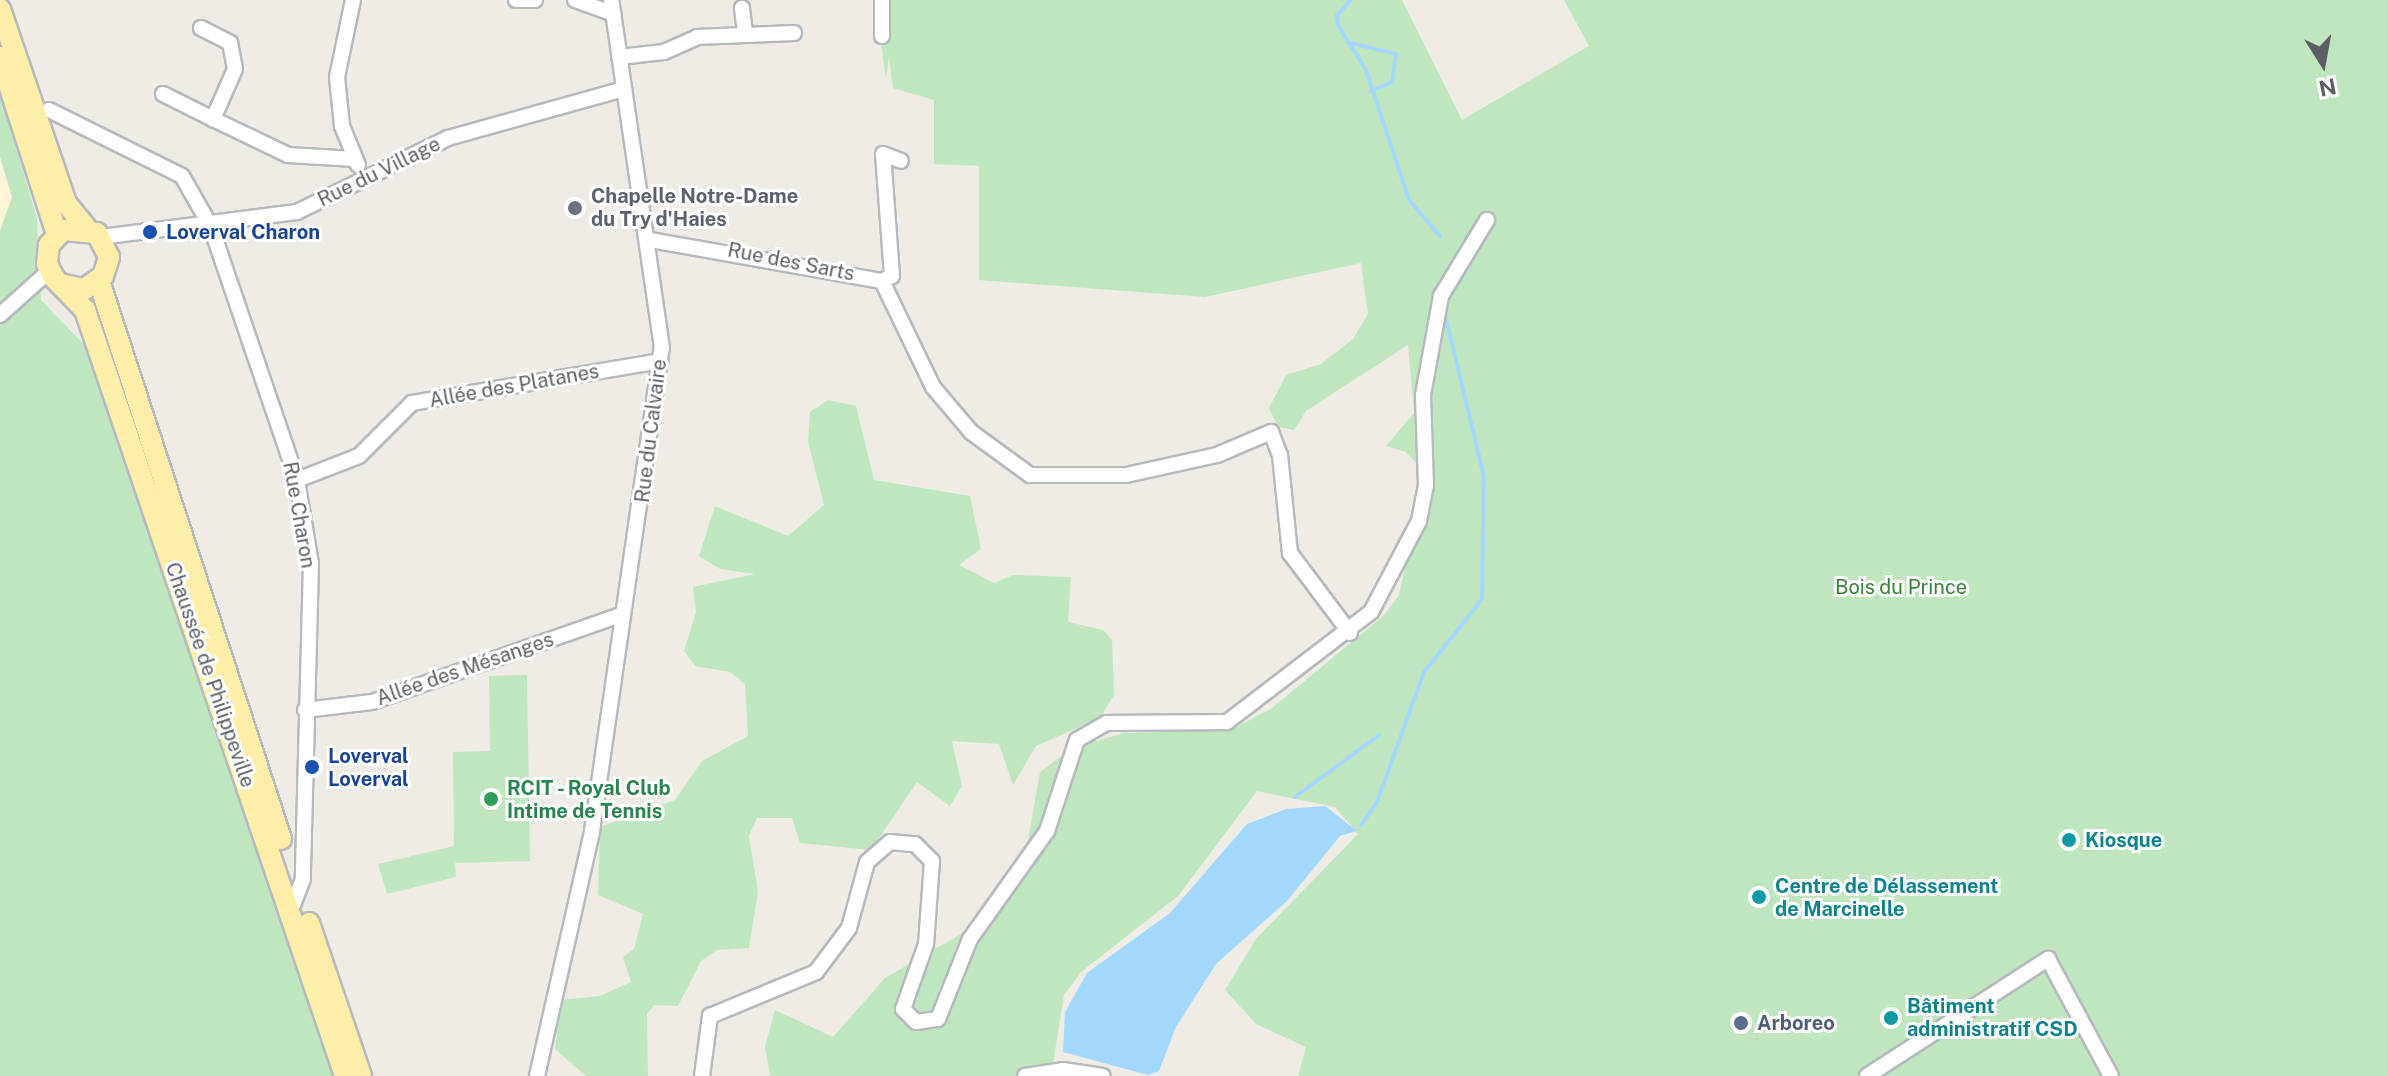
<!DOCTYPE html>
<meta charset="utf-8">
<style>
body{margin:0}
#map{position:relative;width:2387px;height:1076px;overflow:hidden;background:#eeece4;font-family:"Public Sans",sans-serif}
div>[style]{position:absolute}
.commercial>*{inset:0;background:#fef5d9}
.green>*{inset:0;background:#c0e6c0}
.water>*{inset:0;background:#a3d8fe}
.stream>*{height:4px;margin:-2px;padding:0 2px;transform-origin:2px;border-radius:2px;background:#a3d8fe}
.roads{filter:drop-shadow(2px 0 #b6b9be) drop-shadow(-2px 0 #b6b9be) drop-shadow(0 2px #b6b9be) drop-shadow(0 -2px #b6b9be)}
.minor>*{height:14px;margin:-7px;padding:0 7px;transform-origin:7px;border-radius:7px;background:#fff}
.primary>*{height:20px;margin:-10px;padding:0 10px;transform-origin:10px;border-radius:10px;background:#feefa8}
.dots>*{width:22px;height:22px;translate:-50% -50%;box-sizing:border-box;border:4px solid #fff;border-radius:50%}
span{translate:-50% -50%;white-space:nowrap;text-align:center;line-height:1.15;-webkit-text-stroke:6px #fff;paint-order:stroke}
.street-label{font-size:20px;color:#5c5f64}
.worship-label{font-size:20px;color:#5b616d;font-weight:700}
.left{translate:0 -50%;text-align:left}
.transit-label{font-size:20px;color:#164399;font-weight:700}
.park-label{font-size:20px;color:#348237}
.leisure-label{font-size:20px;color:#27864d;font-weight:700}
.culture-label{font-size:20px;color:#0d838f;font-weight:700}
.service-label{font-size:20px;color:#4e5e75;font-weight:700}
.north{position:absolute;left:2283px;top:24px;width:80px;height:80px;-webkit-text-stroke:6px #fff;paint-order:stroke;rotate:169deg;font-size:22px;font-weight:700;line-height:32px;text-align:center;color:#5c5f64}
.north::after{content:'';display:block;margin:auto;width:28px;height:36px;background:#5c5f64;clip-path:polygon(50% 0,100% 100%,50% 72%,0 100%)}
</style>
<div id="map">
<div class="commercial">
<i style="clip-path:polygon(0 157px,12px 197px,0 231px)"></i>
</div>
<div class="green">
<i style="clip-path:polygon(875px 0,1402px 0,1462px 120px,1589px 46px,1564px 0,2387px 0,2387px 1076px,1298px 1076px,1306px 1047px,1256px 1024px,1225px 990px,1256px 939px,1358px 834px,1335px 807px,1257px 791px,1178px 896px,1081px 972px,1064px 995px,1051px 1076px,770px 1076px,765px 1046px,775px 1010px,833px 1037px,885px 978px,990px 917px,1025px 858px,1040px 772px,1072px 748px,1124px 733px,1231px 730px,1272px 708px,1383px 616px,1399px 595px,1425px 473px,1406px 452px,1386px 446px,1414px 413px,1408px 345px,1306px 411px,1294px 430px,1278px 427px,1269px 408px,1286px 375px,1321px 364px,1353px 339px,1368px 314px,1361px 263px,1205px 297px,979px 280px,979px 166px,934px 164px,934px 100px,893px 88px,889px 57px,886px 78px)"></i>
<i style="clip-path:polygon(0 94px,37px 218px,41px 300px,95px 356px,334px 1076px,0 1076px,0 231px,12px 197px,0 157px)"></i>
<i style="clip-path:polygon(828px 400px,856px 406px,874px 480px,970px 496px,981px 549px,959px 565px,994px 583px,1013px 575px,1071px 577px,1068px 622px,1103px 630px,1112px 640px,1114px 695px,1100px 718px,1036px 746px,1013px 785px,999px 744px,952px 741px,962px 786px,950px 806px,917px 782px,871px 850px,800px 843px,792px 818px,757px 818px,749px 836px,758px 891px,749px 948px,717px 950px,701px 961px,678px 1006px,654px 1005px,647px 1014px,648px 1076px,586px 1076px,555px 1049px,561px 1000px,600px 996px,631px 982px,623px 957px,634px 949px,643px 914px,598px 895px,600px 827px,675px 800px,702px 761px,748px 736px,745px 684px,730px 672px,695px 666px,684px 651px,696px 612px,693px 587px,755px 574px,720px 569px,699px 556px,715px 506px,788px 536px,824px 505px,808px 442px,810px 412px)"></i>
<i style="clip-path:polygon(527px 675px,530px 861px,455px 863px,456px 877px,387px 894px,378px 864px,454px 846px,453px 752px,490px 751px,489px 676px)"></i>
</div>
<div class="water">
<i style="clip-path:polygon(1325px 806px,1357px 831px,1340px 836px,1287px 901px,1216px 964px,1176px 1027px,1159px 1071px,1148px 1075px,1063px 1052px,1065px 1012px,1087px 973px,1170px 913px,1247px 824px,1286px 809px)"></i>
</div>
<div class="stream">
<i style="left:1351px;top:0;width:21px;rotate:133deg"></i>
<i style="left:1337px;top:15px;width:10px;rotate:84deg"></i>
<i style="left:1338px;top:25px;width:53px;rotate:58.1deg"></i>
<i style="left:1366px;top:70px;width:137px;rotate:71.7deg"></i>
<i style="left:1409px;top:200px;width:48px;rotate:49.3deg"></i>
<i style="left:1347px;top:42px;width:50px;rotate:13.8deg"></i>
<i style="left:1396px;top:54px;width:28px;rotate:98deg"></i>
<i style="left:1392px;top:82px;width:23px;rotate:157deg"></i>
<i style="left:1295px;top:797px;width:104px;rotate:-36.4deg"></i>
<i style="left:1361px;top:825px;width:28px;rotate:-55deg"></i>
<i style="left:1377px;top:802px;width:138px;rotate:-70.1deg"></i>
<i style="left:1424px;top:672px;width:93px;rotate:-51.5deg"></i>
<i style="left:1482px;top:599px;width:122px;rotate:-89.1deg"></i>
<i style="left:1484px;top:477px;width:171px;rotate:-103.5deg"></i>
</div>
<div class="roads">
<div class="minor">
<i style="left:353px;top:0;width:79px;rotate:101.7deg"></i>
<i style="left:337px;top:77px;width:49px;rotate:84.2deg"></i>
<i style="left:342px;top:126px;width:42px;rotate:67.7deg"></i>
<i style="left:516px;top:0;width:19px"></i>
<i style="left:575px;top:0;width:41px;rotate:19.7deg"></i>
<i style="left:882px;top:0;width:36px;rotate:90deg"></i>
<i style="left:742px;top:8px;width:25px;rotate:83deg"></i>
<i style="left:201px;top:28px;width:33px;rotate:27deg"></i>
<i style="left:230px;top:43px;width:26px;rotate:79deg"></i>
<i style="left:235px;top:69px;width:55px;rotate:113.7deg"></i>
<i style="left:213px;top:119px;width:83px;rotate:25.6deg"></i>
<i style="left:288px;top:155px;width:67px;rotate:3.4deg"></i>
<i style="left:619px;top:57px;width:45px;rotate:-6.3deg"></i>
<i style="left:664px;top:52px;width:36px;rotate:-24deg"></i>
<i style="left:697px;top:37px;width:97px;rotate:-2.4deg"></i>
<i style="left:163px;top:94px;width:56px;rotate:26.6deg"></i>
<i style="left:49px;top:110px;width:148px;rotate:26.4deg"></i>
<i style="left:182px;top:176px;width:59px;rotate:60.4deg"></i>
<i style="left:211px;top:227px;width:267px;rotate:71.2deg"></i>
<i style="left:297px;top:480px;width:85px;rotate:80.5deg"></i>
<i style="left:311px;top:564px;width:315px;rotate:91.5deg"></i>
<i style="left:303px;top:879px;width:33px;rotate:111deg"></i>
<i style="left:101px;top:237px;width:198px;rotate:-7.3deg"></i>
<i style="left:297px;top:212px;width:168px;rotate:-26.1deg"></i>
<i style="left:448px;top:138px;width:183px;rotate:-15.6deg"></i>
<i style="left:651px;top:240px;width:235px;rotate:10.1deg"></i>
<i style="left:882px;top:281px;width:118px;rotate:64.3deg"></i>
<i style="left:933px;top:387px;width:59px;rotate:49.8deg"></i>
<i style="left:971px;top:432px;width:73px;rotate:36.1deg"></i>
<i style="left:1030px;top:475px;width:96px"></i>
<i style="left:1126px;top:475px;width:93px;rotate:-12.4deg"></i>
<i style="left:1217px;top:455px;width:59px;rotate:-23.1deg"></i>
<i style="left:1271px;top:432px;width:25px;rotate:69deg"></i>
<i style="left:1280px;top:455px;width:99px;rotate:84.2deg"></i>
<i style="left:1290px;top:553px;width:100px;rotate:53.1deg"></i>
<i style="left:882px;top:281px;width:11px;rotate:-27deg"></i>
<i style="left:892px;top:276px;width:122px;rotate:-94.2deg"></i>
<i style="left:883px;top:154px;width:19px;rotate:21deg"></i>
<i style="left:0;top:315px;width:66px;rotate:-41.9deg"></i>
<i style="left:297px;top:480px;width:66px;rotate:-21.2deg"></i>
<i style="left:359px;top:456px;width:75px;rotate:-45deg"></i>
<i style="left:412px;top:403px;width:252px;rotate:-9.6deg"></i>
<i style="left:305px;top:710px;width:67px;rotate:-6.8deg"></i>
<i style="left:372px;top:702px;width:264px;rotate:-19.3deg"></i>
<i style="left:537px;top:1076px;width:251px;rotate:-77.3deg"></i>
<i style="left:592px;top:831px;width:488px;rotate:-81.8deg"></i>
<i style="left:662px;top:348px;width:352px;rotate:-98.3deg"></i>
<i style="left:702px;top:1076px;width:61px;rotate:-82.4deg"></i>
<i style="left:710px;top:1016px;width:115px;rotate:-22.5deg"></i>
<i style="left:816px;top:972px;width:55px;rotate:-53.1deg"></i>
<i style="left:849px;top:928px;width:68px;rotate:-74.7deg"></i>
<i style="left:867px;top:862px;width:30px;rotate:-41deg"></i>
<i style="left:890px;top:842px;width:25px;rotate:5deg"></i>
<i style="left:915px;top:844px;width:24px;rotate:45deg"></i>
<i style="left:932px;top:861px;width:83px;rotate:94.1deg"></i>
<i style="left:926px;top:944px;width:69px;rotate:109.5deg"></i>
<i style="left:903px;top:1009px;width:18px;rotate:45deg"></i>
<i style="left:916px;top:1022px;width:22px;rotate:-8deg"></i>
<i style="left:938px;top:1019px;width:86px;rotate:-68.2deg"></i>
<i style="left:970px;top:939px;width:133px;rotate:-54.5deg"></i>
<i style="left:1047px;top:831px;width:96px;rotate:-71.8deg"></i>
<i style="left:1077px;top:740px;width:34px;rotate:-30deg"></i>
<i style="left:1107px;top:723px;width:120px;rotate:-0.5deg"></i>
<i style="left:1227px;top:722px;width:181px;rotate:-37.4deg"></i>
<i style="left:1371px;top:612px;width:103px;rotate:-62.2deg"></i>
<i style="left:1419px;top:521px;width:36px;rotate:-79deg"></i>
<i style="left:1426px;top:486px;width:91px;rotate:-91.9deg"></i>
<i style="left:1423px;top:395px;width:101px;rotate:-79.7deg"></i>
<i style="left:1441px;top:296px;width:89px;rotate:-58.8deg"></i>
<i style="left:1025px;top:1076px;width:38px;rotate:-9deg"></i>
<i style="left:1063px;top:1070px;width:40px;rotate:8.5deg"></i>
<i style="left:1867px;top:1076px;width:216px;rotate:-32.9deg"></i>
<i style="left:2048px;top:959px;width:133px;rotate:61.7deg"></i>
</div>
<div class="primary">
<i style="left:0;top:9px;width:205px;rotate:71.2deg"></i>
<i style="left:66px;top:203px;width:32px;rotate:51deg"></i>
<i style="left:0;top:57px;width:187px;rotate:72.2deg"></i>
<i style="left:99px;top:281px;width:587px;rotate:71.94deg"></i>
<i style="left:60px;top:284px;width:25px;rotate:12deg"></i>
<i style="left:84px;top:289px;width:23px;rotate:-34deg"></i>
<i style="left:103px;top:276px;width:20px;rotate:-72deg"></i>
<i style="left:109px;top:257px;width:27px;rotate:-117deg"></i>
<i style="left:97px;top:233px;width:34px;rotate:-175deg"></i>
<i style="left:63px;top:230px;width:21px;rotate:133deg"></i>
<i style="left:49px;top:245px;width:19px;rotate:96deg"></i>
<i style="left:47px;top:264px;width:16px;rotate:63deg"></i>
<i style="left:54px;top:278px;width:45px;rotate:45.9deg"></i>
<i style="left:85px;top:310px;width:809px;rotate:71.25deg"></i>
<i style="left:309px;top:923px;width:162px;rotate:71.2deg"></i>
</div>
</div>
<div class="dots">
<i style="left:575px;top:208px;background:#6b7280"></i>
<i style="left:150px;top:232px;background:#1a4fb4"></i>
<i style="left:312px;top:767px;background:#1a4fb4"></i>
<i style="left:491px;top:799px;background:#2e9e5b"></i>
<i style="left:2069px;top:840px;background:#0f9aa8"></i>
<i style="left:1759px;top:897px;background:#0f9aa8"></i>
<i style="left:1891px;top:1018px;background:#0f9aa8"></i>
<i style="left:1741px;top:1023px;background:#5c6f8a"></i>
</div>
<div class="street-label">
<span style="left:379px;top:172px;rotate:-26deg">Rue du Village</span>
<span style="left:791px;top:262px;rotate:11deg">Rue des Sarts</span>
<span style="left:514px;top:386px;rotate:-10deg">Allée des Platanes</span>
<span style="left:651px;top:431px;rotate:-83deg">Rue du Calvaire</span>
<span style="left:299px;top:515px;rotate:80deg">Rue Charon</span>
<span style="left:465px;top:669px;rotate:-19deg">Allée des Mésanges</span>
<span style="left:210px;top:675px;rotate:71deg">Chaussée de Philippeville</span>
</div>
<div class="worship-label">
<span class="left" style="left:591px;top:208px">Chapelle Notre-Dame<br>du Try d'Haies</span>
</div>
<div class="transit-label">
<span class="left" style="left:166px;top:232px">Loverval Charon</span>
<span class="left" style="left:328px;top:768px">Loverval<br>Loverval</span>
</div>
<div class="park-label">
<span style="left:1901px;top:587px">Bois du Prince</span>
</div>
<div class="leisure-label">
<span class="left" style="left:507px;top:800px">RCIT - Royal Club<br>Intime de Tennis</span>
</div>
<div class="culture-label">
<span class="left" style="left:2085px;top:840px">Kiosque</span>
<span class="left" style="left:1775px;top:898px">Centre de Délassement<br>de Marcinelle</span>
<span class="left" style="left:1907px;top:1018px">Bâtiment<br>administratif CSD</span>
</div>
<div class="service-label">
<span class="left" style="left:1757px;top:1023px">Arboreo</span>
</div>
<div class="north">N</div>
</div>
